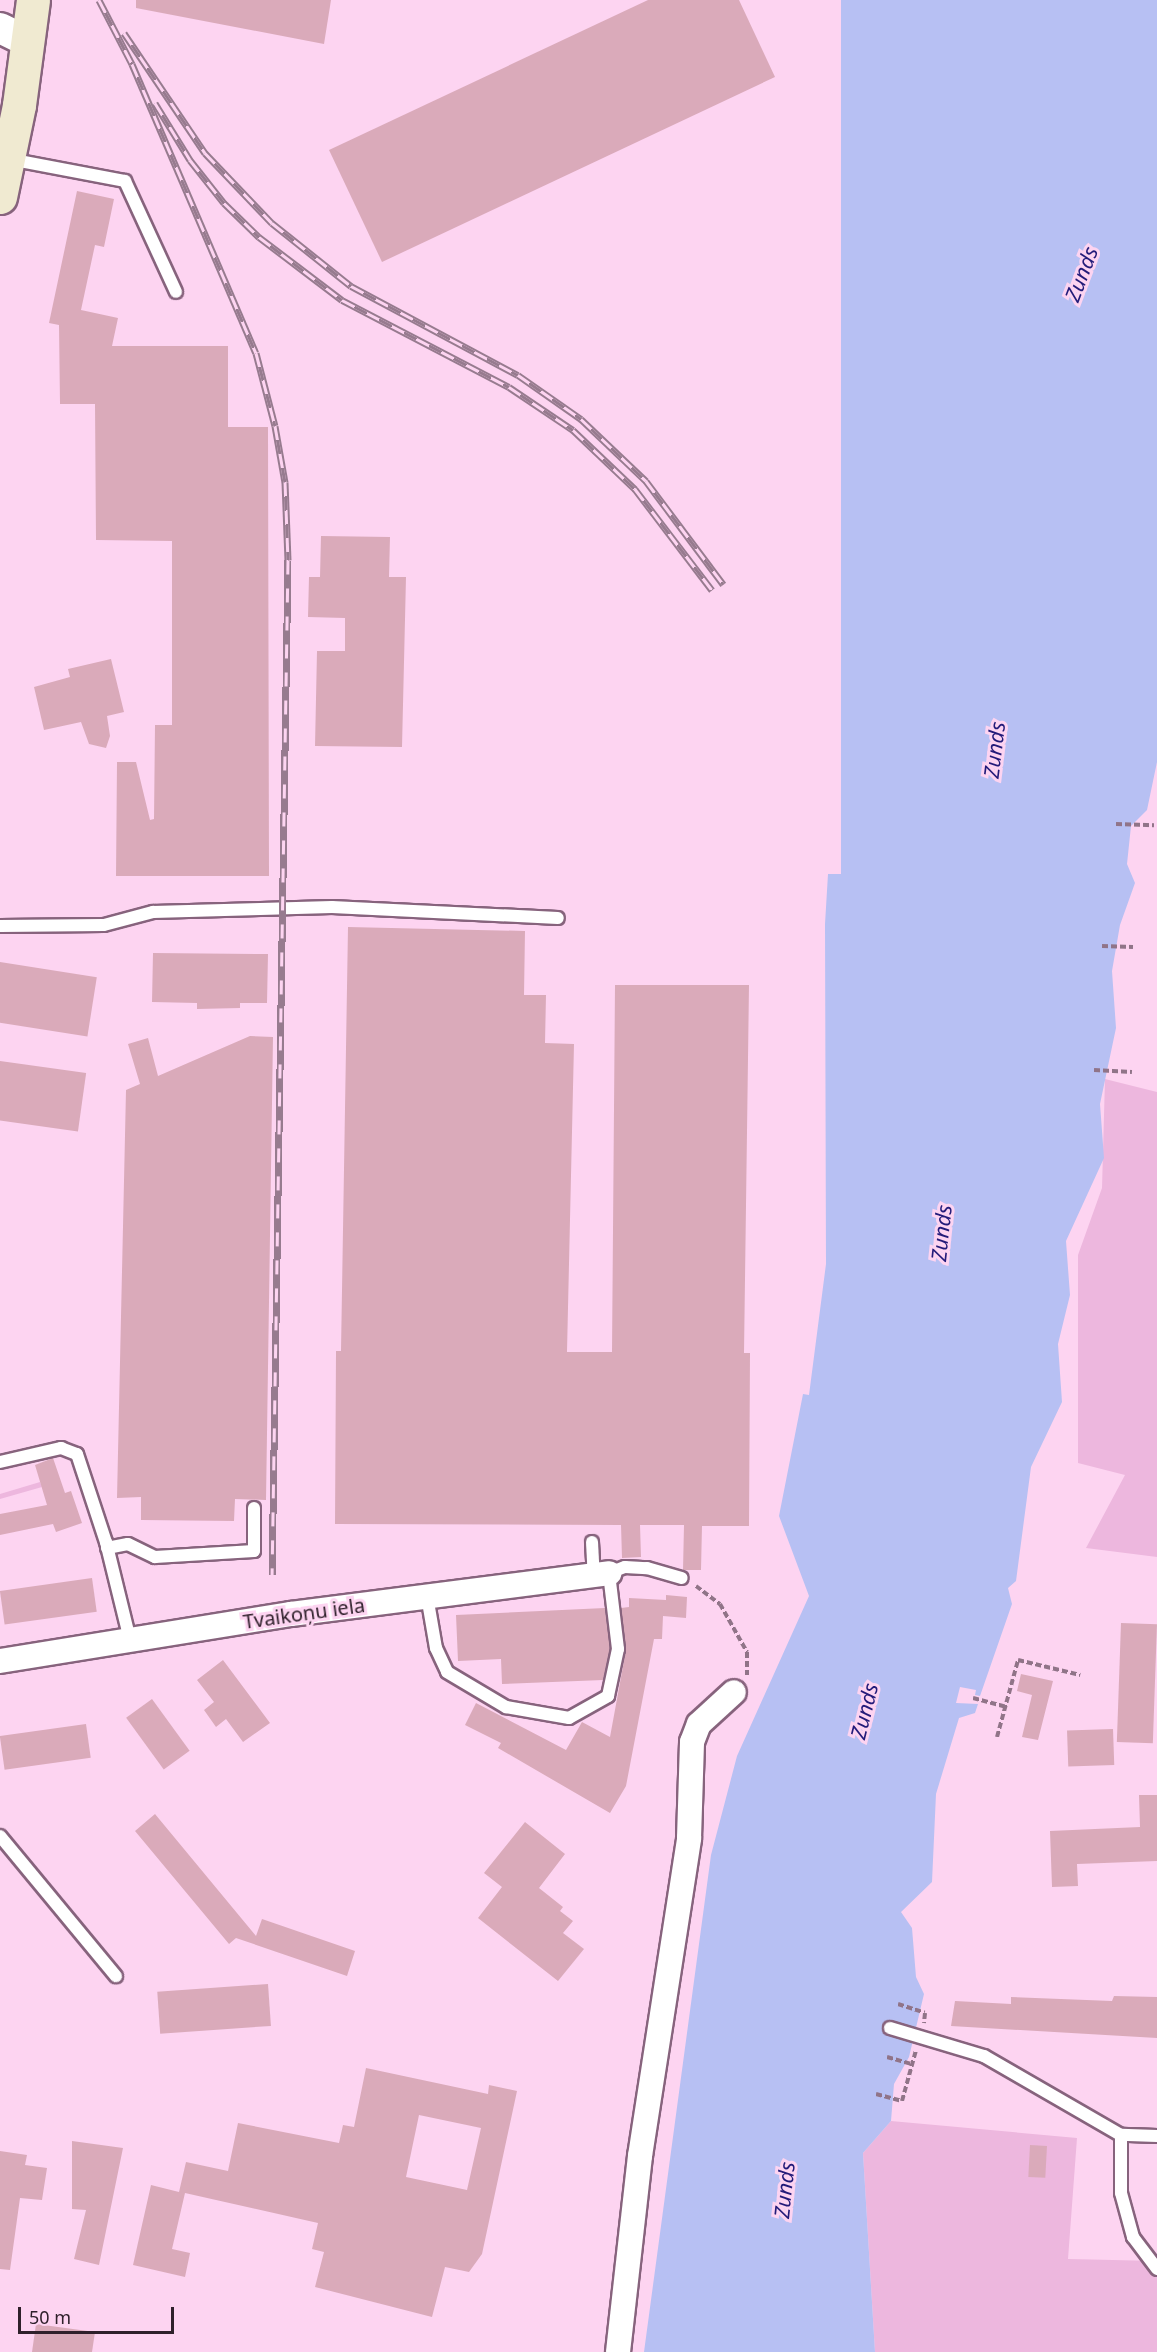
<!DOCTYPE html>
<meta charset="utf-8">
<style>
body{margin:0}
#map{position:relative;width:1157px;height:2352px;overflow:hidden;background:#fdd4f1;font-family:"Noto Sans",sans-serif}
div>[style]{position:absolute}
.green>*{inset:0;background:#edb7de}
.water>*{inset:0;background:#b7c0f3}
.building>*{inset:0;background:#daaaba;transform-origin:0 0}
.path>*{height:4px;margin-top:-2px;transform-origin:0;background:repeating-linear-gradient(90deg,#907488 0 6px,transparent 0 9px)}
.roads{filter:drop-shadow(2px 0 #87637d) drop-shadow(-2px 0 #87637d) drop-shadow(0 2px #87637d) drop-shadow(0 -2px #87637d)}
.service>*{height:12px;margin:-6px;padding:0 6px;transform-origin:6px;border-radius:6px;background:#fff}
.minor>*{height:24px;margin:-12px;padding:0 12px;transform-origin:12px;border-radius:12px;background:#fff}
.tertiary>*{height:30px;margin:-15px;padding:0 15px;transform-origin:15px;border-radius:15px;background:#fff}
.secondary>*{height:33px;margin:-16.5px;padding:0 16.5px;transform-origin:16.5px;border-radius:16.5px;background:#f0ead1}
.rail>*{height:7px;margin-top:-3.5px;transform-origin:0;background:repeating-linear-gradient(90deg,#fdd4f1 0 14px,#977b8f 0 28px);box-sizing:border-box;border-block:2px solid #977b8f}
span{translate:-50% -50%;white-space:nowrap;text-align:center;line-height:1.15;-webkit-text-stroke:6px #fdd4f1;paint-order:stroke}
.street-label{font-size:20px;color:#2f202b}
.water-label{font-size:21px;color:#231b79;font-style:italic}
.scale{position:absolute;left:18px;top:2307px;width:156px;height:27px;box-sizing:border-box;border:3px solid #2f202b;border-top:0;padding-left:8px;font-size:18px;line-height:21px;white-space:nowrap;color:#2f202b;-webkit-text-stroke:4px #fdd4f1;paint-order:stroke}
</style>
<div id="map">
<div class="green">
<i style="clip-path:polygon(1105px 1079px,1157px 1092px,1157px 1557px,1086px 1548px,1125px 1475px,1078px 1463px,1078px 1255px,1102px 1188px)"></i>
<i style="clip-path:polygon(40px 1482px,42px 1487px,0 1499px,0 1494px)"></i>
<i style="clip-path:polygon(891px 2121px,1077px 2138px,1068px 2259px,1157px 2261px,1157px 2352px,875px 2352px,863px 2153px)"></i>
</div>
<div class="water">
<i style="clip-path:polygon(841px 0,1157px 0,1157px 762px,1147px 810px,1131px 826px,1127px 864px,1135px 883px,1120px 925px,1112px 971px,1116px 1028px,1100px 1104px,1104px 1158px,1066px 1241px,1070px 1295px,1058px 1344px,1062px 1402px,1031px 1467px,1016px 1581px,1008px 1588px,1012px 1604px,980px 1696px,975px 1695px,976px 1690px,960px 1687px,956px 1703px,978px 1704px,975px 1713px,959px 1718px,936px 1794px,932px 1882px,901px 1912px,912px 1928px,916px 1977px,924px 1994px,909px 2057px,894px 2084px,891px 2121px,863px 2153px,875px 2352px,644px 2352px,711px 1855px,737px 1756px,809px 1596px,779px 1516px,803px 1394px,809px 1395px,826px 1264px,825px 924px,828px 874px,841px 874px)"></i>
</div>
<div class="building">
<i style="clip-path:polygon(136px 0,331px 0,324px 44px,136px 8px)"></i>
<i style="clip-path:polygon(648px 0,739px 0,775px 77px,382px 262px,329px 150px)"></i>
<i style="clip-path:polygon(77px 191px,114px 199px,104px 247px,95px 245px,81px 310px,118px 318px,112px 346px,228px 346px,228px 427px,268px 427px,269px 876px,116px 876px,117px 762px,136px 762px,150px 820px,154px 819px,155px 725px,172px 725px,172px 541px,96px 540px,95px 404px,60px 404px,59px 325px,49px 323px)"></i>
<i style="clip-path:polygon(321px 536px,390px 537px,389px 577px,406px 577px,402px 747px,315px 746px,317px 651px,345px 651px,345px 618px,308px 617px,309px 577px,320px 577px)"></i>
<i style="clip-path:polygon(111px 659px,124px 712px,107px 716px,110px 736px,106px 748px,89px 744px,81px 722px,44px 730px,34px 687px,70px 677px,68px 669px)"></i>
<i style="clip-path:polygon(348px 927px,525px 931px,524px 995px,546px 995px,545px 1043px,574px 1044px,567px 1352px,612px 1352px,615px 985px,749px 985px,744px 1353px,750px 1353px,749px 1526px,702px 1526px,701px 1570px,683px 1570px,684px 1525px,640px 1525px,641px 1557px,622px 1558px,621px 1525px,335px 1524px,336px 1351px,341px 1351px)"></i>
<i style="clip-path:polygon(153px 953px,268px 954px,267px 1003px,240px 1003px,240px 1008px,197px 1009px,197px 1003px,152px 1002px)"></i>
<i style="left:0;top:962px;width:98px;height:60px;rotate:9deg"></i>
<i style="clip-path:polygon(250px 1036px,273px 1037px,266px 1500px,235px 1499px,234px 1521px,141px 1520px,141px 1497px,117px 1498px,126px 1090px,140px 1084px,128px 1044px,148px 1038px,158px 1076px)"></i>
<i style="left:0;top:1061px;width:87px;height:59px;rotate:8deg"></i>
<i style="clip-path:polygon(53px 1458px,65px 1493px,71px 1491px,82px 1523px,56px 1532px,53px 1524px,0 1535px,0 1514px,47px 1505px,35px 1465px)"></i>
<i style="left:92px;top:1578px;width:34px;height:93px;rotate:82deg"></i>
<i style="clip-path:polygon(666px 1595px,687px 1597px,686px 1618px,663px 1616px,662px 1639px,654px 1639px,626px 1786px,610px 1813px,498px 1748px,501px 1743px,465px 1725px,476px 1703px,566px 1750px,582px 1722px,610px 1737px,626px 1650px,621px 1608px,629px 1607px,629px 1598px,666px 1600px)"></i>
<i style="clip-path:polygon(605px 1608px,610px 1649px,603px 1680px,502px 1684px,501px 1659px,458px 1661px,456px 1615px)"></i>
<i style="left:1121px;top:1623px;width:36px;height:119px;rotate:2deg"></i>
<i style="clip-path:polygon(223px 1660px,270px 1723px,243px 1742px,226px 1719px,216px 1727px,204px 1710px,214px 1702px,197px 1680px)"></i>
<i style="clip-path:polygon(1021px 1674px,1053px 1681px,1038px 1740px,1022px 1737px,1032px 1695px,1017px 1691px)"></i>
<i style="left:152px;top:1699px;width:64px;height:32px;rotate:54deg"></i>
<i style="left:86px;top:1724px;width:34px;height:87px;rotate:82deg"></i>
<i style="left:1113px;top:1729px;width:36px;height:46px;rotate:88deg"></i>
<i style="clip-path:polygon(1139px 1795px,1157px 1795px,1157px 1861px,1077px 1864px,1078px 1886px,1052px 1887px,1050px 1831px,1140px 1827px)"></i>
<i style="clip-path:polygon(155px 1814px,256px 1936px,262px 1919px,355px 1951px,347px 1976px,236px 1938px,229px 1944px,135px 1831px)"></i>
<i style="clip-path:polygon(525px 1822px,565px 1854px,539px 1888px,563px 1907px,560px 1911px,573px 1921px,563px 1933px,584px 1949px,558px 1981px,478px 1918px,502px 1887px,484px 1873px)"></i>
<i style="left:268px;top:1984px;width:42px;height:111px;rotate:86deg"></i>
<i style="clip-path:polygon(1114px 1996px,1157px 1997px,1157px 2038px,951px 2026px,955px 2001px,1011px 2004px,1011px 1997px,1112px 2001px)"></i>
<i style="clip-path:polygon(evenodd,366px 2068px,488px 2094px,489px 2085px,517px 2091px,482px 2254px,469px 2272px,445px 2267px,432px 2317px,315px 2287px,324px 2252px,312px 2249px,318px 2223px,185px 2193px,172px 2249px,190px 2253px,185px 2277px,133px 2265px,151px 2185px,179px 2192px,186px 2162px,228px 2171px,238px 2123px,339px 2143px,343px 2125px,354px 2127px,366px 2068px,419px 2115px,481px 2128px,467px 2190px,406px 2177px,419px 2115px)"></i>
<i style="clip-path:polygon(72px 2141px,123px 2148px,99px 2265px,74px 2259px,86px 2210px,72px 2209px)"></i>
<i style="left:1030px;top:2145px;width:17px;height:32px;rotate:3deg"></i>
<i style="clip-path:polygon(0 2151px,27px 2155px,25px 2165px,47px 2168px,42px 2200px,20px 2198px,10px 2270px,0 2269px)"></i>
<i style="clip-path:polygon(36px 2324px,95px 2332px,92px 2352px,32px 2352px)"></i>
</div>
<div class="path">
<i style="left:1116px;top:824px;width:38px;rotate:2deg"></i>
<i style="left:1102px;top:946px;width:31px;rotate:2deg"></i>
<i style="left:1094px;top:1070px;width:38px;rotate:3deg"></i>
<i style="left:696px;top:1586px;width:30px;rotate:37deg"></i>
<i style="left:720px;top:1604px;width:55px;rotate:60.6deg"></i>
<i style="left:747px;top:1652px;width:23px;rotate:90deg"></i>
<i style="left:973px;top:1698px;width:34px;rotate:15deg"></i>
<i style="left:997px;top:1737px;width:80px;rotate:-74.7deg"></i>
<i style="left:1018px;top:1660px;width:64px;rotate:13.6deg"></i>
<i style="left:898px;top:2004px;width:28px;rotate:18deg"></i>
<i style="left:925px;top:2013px;width:10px;rotate:96deg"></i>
<i style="left:887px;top:2057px;width:25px;rotate:16deg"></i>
<i style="left:876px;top:2094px;width:27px;rotate:15deg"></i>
<i style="left:902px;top:2101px;width:53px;rotate:-74.6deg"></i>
</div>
<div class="roads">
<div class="service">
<i style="left:9px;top:159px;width:118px;rotate:10.7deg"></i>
<i style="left:125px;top:181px;width:122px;rotate:65.3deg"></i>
<i style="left:0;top:926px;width:104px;rotate:-0.6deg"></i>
<i style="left:104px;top:925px;width:51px;rotate:-14.9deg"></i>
<i style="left:153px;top:912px;width:179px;rotate:-1.6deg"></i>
<i style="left:332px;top:907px;width:226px;rotate:2.8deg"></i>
<i style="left:0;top:1462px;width:63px;rotate:-12.9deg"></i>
<i style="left:61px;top:1448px;width:17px;rotate:21deg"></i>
<i style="left:77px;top:1454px;width:93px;rotate:71.8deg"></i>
<i style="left:106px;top:1542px;width:101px;rotate:76.2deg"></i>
<i style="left:592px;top:1542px;width:33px;rotate:87deg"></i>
<i style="left:107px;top:1548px;width:21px;rotate:-11deg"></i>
<i style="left:128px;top:1544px;width:30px;rotate:26deg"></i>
<i style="left:155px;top:1557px;width:99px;rotate:-3.5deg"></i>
<i style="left:254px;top:1551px;width:43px;rotate:-90deg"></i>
<i style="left:427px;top:1596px;width:53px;rotate:80.2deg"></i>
<i style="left:436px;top:1648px;width:26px;rotate:65deg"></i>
<i style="left:447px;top:1672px;width:69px;rotate:30.7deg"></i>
<i style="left:506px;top:1707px;width:64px;rotate:9.9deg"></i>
<i style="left:569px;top:1718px;width:45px;rotate:-29.4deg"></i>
<i style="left:608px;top:1696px;width:48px;rotate:-78deg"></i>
<i style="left:618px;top:1649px;width:77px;rotate:-96.8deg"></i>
<i style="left:609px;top:1573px;width:17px;rotate:-21deg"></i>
<i style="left:625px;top:1567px;width:22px;rotate:3deg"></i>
<i style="left:647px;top:1568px;width:36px;rotate:16deg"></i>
<i style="left:0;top:1836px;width:182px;rotate:50.4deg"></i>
<i style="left:890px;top:2028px;width:98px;rotate:16.6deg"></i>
<i style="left:984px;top:2056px;width:158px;rotate:30deg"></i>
<i style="left:1157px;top:2136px;width:36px;rotate:-178deg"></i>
<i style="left:1121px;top:2135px;width:58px;rotate:90deg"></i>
<i style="left:1121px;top:2193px;width:46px;rotate:74.7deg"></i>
<i style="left:1133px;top:2237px;width:40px;rotate:53deg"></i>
</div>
<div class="minor">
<i style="left:0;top:1661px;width:295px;rotate:-9.2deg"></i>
<i style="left:291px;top:1614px;width:321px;rotate:-7.3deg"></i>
<i style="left:618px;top:2352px;width:197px;rotate:-83.6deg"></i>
<i style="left:640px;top:2156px;width:322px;rotate:-81.2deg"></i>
<i style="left:689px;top:1838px;width:96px;rotate:-88.2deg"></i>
<i style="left:692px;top:1742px;width:19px;rotate:-69deg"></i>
<i style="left:699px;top:1724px;width:47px;rotate:-42.4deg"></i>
</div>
<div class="tertiary">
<i style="left:0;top:28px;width:30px;rotate:26deg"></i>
</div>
<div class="secondary">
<i style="left:0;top:197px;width:94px;rotate:-78.3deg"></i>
<i style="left:19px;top:105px;width:106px;rotate:-82.4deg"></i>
</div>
</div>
<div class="rail">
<i style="left:99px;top:0;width:72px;rotate:62.7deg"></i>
<i style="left:132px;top:64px;width:314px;rotate:66.8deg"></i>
<i style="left:256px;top:353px;width:75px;rotate:75.4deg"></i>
<i style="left:275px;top:426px;width:57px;rotate:79.9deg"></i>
<i style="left:285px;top:482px;width:78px;rotate:87.8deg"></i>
<i style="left:288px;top:560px;width:1015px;rotate:90.9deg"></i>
<i style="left:124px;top:33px;width:145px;rotate:56deg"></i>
<i style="left:205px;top:153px;width:97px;rotate:46.3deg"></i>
<i style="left:272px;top:223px;width:101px;rotate:38.6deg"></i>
<i style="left:351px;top:286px;width:189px;rotate:28.1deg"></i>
<i style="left:518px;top:375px;width:77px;rotate:34.9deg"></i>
<i style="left:581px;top:419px;width:90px;rotate:43.6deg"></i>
<i style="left:646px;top:481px;width:129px;rotate:53.2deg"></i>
<i style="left:155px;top:103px;width:67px;rotate:58.4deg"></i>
<i style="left:190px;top:160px;width:55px;rotate:51.7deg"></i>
<i style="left:224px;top:203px;width:49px;rotate:44.2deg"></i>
<i style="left:259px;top:237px;width:104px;rotate:37.2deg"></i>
<i style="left:342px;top:300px;width:188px;rotate:27.5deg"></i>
<i style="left:509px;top:387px;width:77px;rotate:33.9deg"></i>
<i style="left:573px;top:430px;width:86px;rotate:43.6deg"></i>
<i style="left:635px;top:489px;width:127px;rotate:52.7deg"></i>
</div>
<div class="street-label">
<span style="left:304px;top:1613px;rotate:-8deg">Tvaikoņu iela</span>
</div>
<div class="water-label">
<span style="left:1081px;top:274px;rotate:-69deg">Zunds</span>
<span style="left:994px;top:750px;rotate:-83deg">Zunds</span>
<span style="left:941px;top:1233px;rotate:-84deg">Zunds</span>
<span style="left:864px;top:1711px;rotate:-76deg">Zunds</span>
<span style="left:784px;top:2190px;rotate:-84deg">Zunds</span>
</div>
<div class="scale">50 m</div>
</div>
